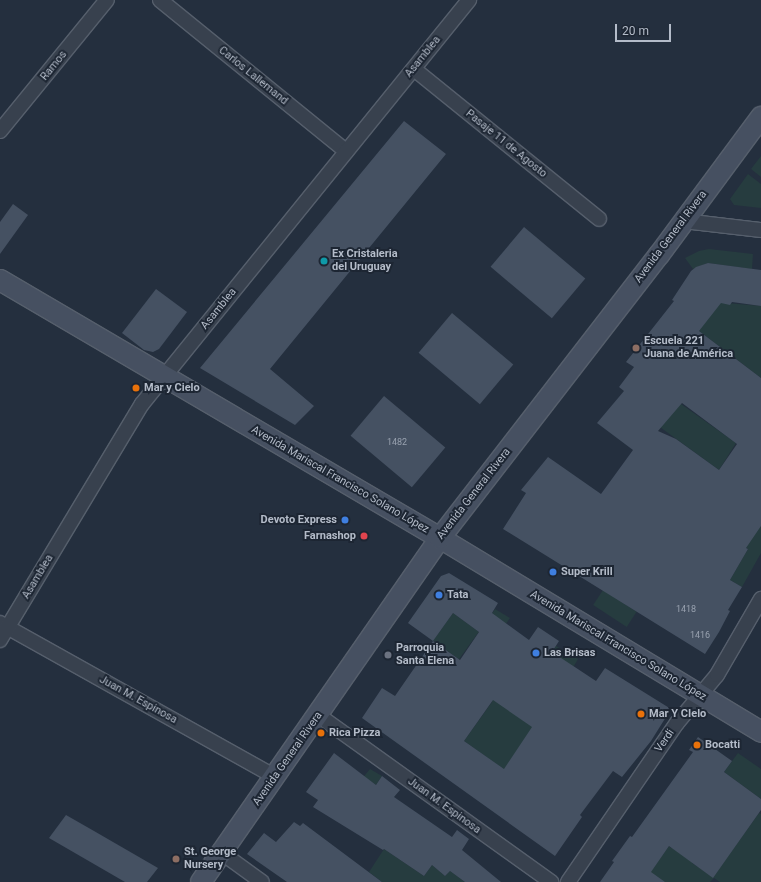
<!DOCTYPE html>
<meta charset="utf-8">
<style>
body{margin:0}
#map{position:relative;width:761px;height:882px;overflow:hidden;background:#242f3e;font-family:Roboto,sans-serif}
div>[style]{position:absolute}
.green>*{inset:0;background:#263c3f;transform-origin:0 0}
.building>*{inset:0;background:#455162;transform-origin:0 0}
.roads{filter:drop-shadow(1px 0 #565f6c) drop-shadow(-1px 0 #565f6c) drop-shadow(0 1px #565f6c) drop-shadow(0 -1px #565f6c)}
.street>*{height:14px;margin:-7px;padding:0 7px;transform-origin:7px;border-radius:7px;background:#38414e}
.secondary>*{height:20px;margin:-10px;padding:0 10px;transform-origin:10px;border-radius:10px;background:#465061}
.dots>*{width:11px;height:11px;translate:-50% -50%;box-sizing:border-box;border:2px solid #1d2633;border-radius:50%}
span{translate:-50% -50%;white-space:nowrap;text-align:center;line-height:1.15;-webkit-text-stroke:4px #1d2633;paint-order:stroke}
.number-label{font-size:9px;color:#98a1af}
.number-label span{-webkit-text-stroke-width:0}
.street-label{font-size:11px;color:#b4bcc9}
.poi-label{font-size:11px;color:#b4bcc9;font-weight:700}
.left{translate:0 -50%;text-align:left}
.right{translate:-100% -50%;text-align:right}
.scale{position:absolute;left:615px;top:24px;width:56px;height:18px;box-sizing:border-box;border:2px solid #b4bcc9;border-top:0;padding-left:5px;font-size:12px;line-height:14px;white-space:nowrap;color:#b4bcc9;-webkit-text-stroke:3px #1d2633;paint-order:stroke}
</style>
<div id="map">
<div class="green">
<i style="clip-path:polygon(761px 156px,761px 177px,751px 169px)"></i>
<i style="clip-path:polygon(748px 174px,761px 184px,761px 208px,734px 205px,730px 199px)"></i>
<i style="clip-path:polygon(709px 249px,753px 254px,752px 269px,708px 263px,693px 269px,685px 258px,699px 251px)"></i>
<i style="clip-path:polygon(714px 302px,761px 306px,761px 378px,699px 331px)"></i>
<i style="clip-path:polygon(681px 404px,736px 443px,719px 470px,642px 414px)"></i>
<i style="clip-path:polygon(761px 526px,761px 553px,742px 587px,730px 580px,748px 549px,744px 546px,757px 527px,759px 528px)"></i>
<i style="left:603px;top:590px;width:40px;height:18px;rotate:33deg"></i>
<i style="clip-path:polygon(495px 609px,510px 618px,498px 635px,483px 627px)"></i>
<i style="left:453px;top:613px;width:32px;height:34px;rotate:36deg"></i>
<i style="clip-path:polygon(556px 646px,578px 659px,574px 666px,540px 669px)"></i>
<i style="clip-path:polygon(478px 691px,538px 699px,523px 783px,464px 741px,492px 702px)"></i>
<i style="clip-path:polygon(738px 753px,761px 769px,761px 799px,724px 772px)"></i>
<i style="clip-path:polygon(370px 769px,382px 776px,376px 785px,369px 780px,351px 792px)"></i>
<i style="clip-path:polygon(717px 783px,692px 863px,713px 877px,759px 813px,761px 814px,761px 882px,720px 882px,714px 878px,710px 882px,643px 882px,669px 846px,671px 848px)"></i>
<i style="clip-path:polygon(384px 849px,424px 876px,432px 865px,445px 876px,450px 871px,465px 882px,382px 882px,369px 872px)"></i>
</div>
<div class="building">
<i style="clip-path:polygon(404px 121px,446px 154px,270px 369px,314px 406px,295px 425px,200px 368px)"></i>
<i style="clip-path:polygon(13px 204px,28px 215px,0 254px,0 222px)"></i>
<i style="left:524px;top:227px;width:80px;height:52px;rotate:40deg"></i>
<i style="clip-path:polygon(evenodd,708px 263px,761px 270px,761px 306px,732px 302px,730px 305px,721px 303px,699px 331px,761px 378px,761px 526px,746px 548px,748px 549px,730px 580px,742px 587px,728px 610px,730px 611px,719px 632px,705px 654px,503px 529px,526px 493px,521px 490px,548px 457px,601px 494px,633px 450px,597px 423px,624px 391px,619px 387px,634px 367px,626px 362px,674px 301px,672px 300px,691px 271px,696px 267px,708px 263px,682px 403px,737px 444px,719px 470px,676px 439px,658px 431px,682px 403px)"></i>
<i style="clip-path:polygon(156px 289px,187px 312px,159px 349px,153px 352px,144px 350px,122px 333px)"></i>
<i style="left:452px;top:313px;width:80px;height:52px;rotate:40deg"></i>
<i style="left:384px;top:396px;width:80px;height:52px;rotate:40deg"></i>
<i style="clip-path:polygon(evenodd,449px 573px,498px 603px,492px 613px,529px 640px,538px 627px,559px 641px,552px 652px,596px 681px,605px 668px,671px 709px,651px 741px,622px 777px,613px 771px,580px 815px,582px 817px,555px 856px,362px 718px,382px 688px,395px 696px,433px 641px,408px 623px,441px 576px,449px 573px,453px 613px,479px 632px,460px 660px,433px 641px,453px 613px,449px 573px,493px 700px,532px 727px,504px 769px,464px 741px,493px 700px)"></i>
<i style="clip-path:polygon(698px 737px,732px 761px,724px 772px,761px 799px,761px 810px,713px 878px,669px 846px,651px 872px,665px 882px,600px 882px,614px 862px,612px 861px,630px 836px,632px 837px,693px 752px,689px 750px)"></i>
<i style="clip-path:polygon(334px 753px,376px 785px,382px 776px,400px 790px,394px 797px,452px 837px,457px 830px,469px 839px,462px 850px,501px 882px,465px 882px,450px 871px,445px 876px,432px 865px,424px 876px,384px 849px,383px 850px,313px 807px,318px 800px,306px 792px)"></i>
<i style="clip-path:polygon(66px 815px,94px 831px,158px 868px,147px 882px,125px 882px,49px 838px)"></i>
<i style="clip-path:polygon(294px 822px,300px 826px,303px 823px,382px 882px,287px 882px,247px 854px,264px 833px,276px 842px)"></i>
</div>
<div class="roads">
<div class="street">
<i style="left:160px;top:0;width:240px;rotate:39.1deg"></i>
<i style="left:414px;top:69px;width:238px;rotate:39deg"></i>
<i style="left:0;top:131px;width:169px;rotate:-50.8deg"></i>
<i style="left:684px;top:221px;width:78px;rotate:6.7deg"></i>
<i style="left:0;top:623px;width:316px;rotate:29.2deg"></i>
<i style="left:0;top:640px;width:275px;rotate:-59deg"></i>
<i style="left:142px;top:404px;width:520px;rotate:-51.01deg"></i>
<i style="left:318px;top:715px;width:287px;rotate:35.6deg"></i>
<i style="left:222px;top:853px;width:49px;rotate:35.9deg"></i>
<i style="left:568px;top:882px;width:193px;rotate:-55.6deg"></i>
<i style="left:677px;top:723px;width:62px;rotate:-50.2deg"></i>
<i style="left:717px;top:675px;width:88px;rotate:-59.9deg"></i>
</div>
<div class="secondary">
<i style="left:0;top:280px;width:510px;rotate:30.39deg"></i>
<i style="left:440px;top:538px;width:375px;rotate:31.1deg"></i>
<i style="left:201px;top:882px;width:419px;rotate:-55.2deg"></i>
<i style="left:440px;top:538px;width:358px;rotate:-52.3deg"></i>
<i style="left:659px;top:255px;width:172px;rotate:-53.5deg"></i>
</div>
</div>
<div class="dots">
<i style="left:324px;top:261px;background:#0f9aa8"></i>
<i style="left:636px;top:348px;background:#8d6e63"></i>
<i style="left:136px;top:388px;background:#e8710a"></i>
<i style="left:345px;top:520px;background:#3f7fe0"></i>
<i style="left:364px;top:536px;background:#e0444e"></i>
<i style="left:553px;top:572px;background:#3f7fe0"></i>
<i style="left:439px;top:595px;background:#3f7fe0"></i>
<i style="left:536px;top:653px;background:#3f7fe0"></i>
<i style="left:388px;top:655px;background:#6b7280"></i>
<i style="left:641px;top:714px;background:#e8710a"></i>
<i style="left:321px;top:733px;background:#e8710a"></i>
<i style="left:697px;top:745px;background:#e8710a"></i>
<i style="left:176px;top:859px;background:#8d6e63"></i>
</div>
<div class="number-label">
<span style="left:397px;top:442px">1482</span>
<span style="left:686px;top:609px">1418</span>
<span style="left:700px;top:635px">1416</span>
</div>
<div class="street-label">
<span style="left:423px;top:57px;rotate:-51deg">Asamblea</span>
<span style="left:54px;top:66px;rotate:-51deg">Ramos</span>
<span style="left:253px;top:76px;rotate:39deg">Carlos Lallemand</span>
<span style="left:506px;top:144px;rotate:39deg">Pasaje 11 de Agosto</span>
<span style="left:671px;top:237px;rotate:-53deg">Avenida General Rivera</span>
<span style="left:219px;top:309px;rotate:-51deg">Asamblea</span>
<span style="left:340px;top:480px;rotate:30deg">Avenida Mariscal Francisco Solano López</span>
<span style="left:474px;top:494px;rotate:-52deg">Avenida General Rivera</span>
<span style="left:38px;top:577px;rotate:-59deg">Asamblea</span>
<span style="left:618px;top:646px;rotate:31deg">Avenida Mariscal Francisco Solano López</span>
<span style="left:138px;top:700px;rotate:29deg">Juan M. Espinosa</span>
<span style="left:665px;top:741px;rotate:-55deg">Verdi</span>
<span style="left:288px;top:759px;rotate:-55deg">Avenida General Rivera</span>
<span style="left:444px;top:806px;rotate:36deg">Juan M. Espinosa</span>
</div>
<div class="poi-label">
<span class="left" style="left:332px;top:261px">Ex Cristaleria<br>del Uruguay</span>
<span class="left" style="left:644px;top:348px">Escuela 221<br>Juana de América</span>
<span class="left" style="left:144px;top:388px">Mar y Cielo</span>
<span class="right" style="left:337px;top:520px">Devoto Express</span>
<span class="right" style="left:356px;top:536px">Farnashop</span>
<span class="left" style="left:561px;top:572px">Super Krill</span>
<span class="left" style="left:447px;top:595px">Tata</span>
<span class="left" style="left:396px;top:655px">Parroquia<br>Santa Elena</span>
<span class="left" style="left:544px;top:653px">Las Brisas</span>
<span class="left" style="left:649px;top:714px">Mar Y CIelo</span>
<span class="left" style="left:329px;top:733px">Rica Pizza</span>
<span class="left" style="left:705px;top:745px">Bocatti</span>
<span class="left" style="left:184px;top:859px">St. George<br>Nursery</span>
</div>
<div class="scale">20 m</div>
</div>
